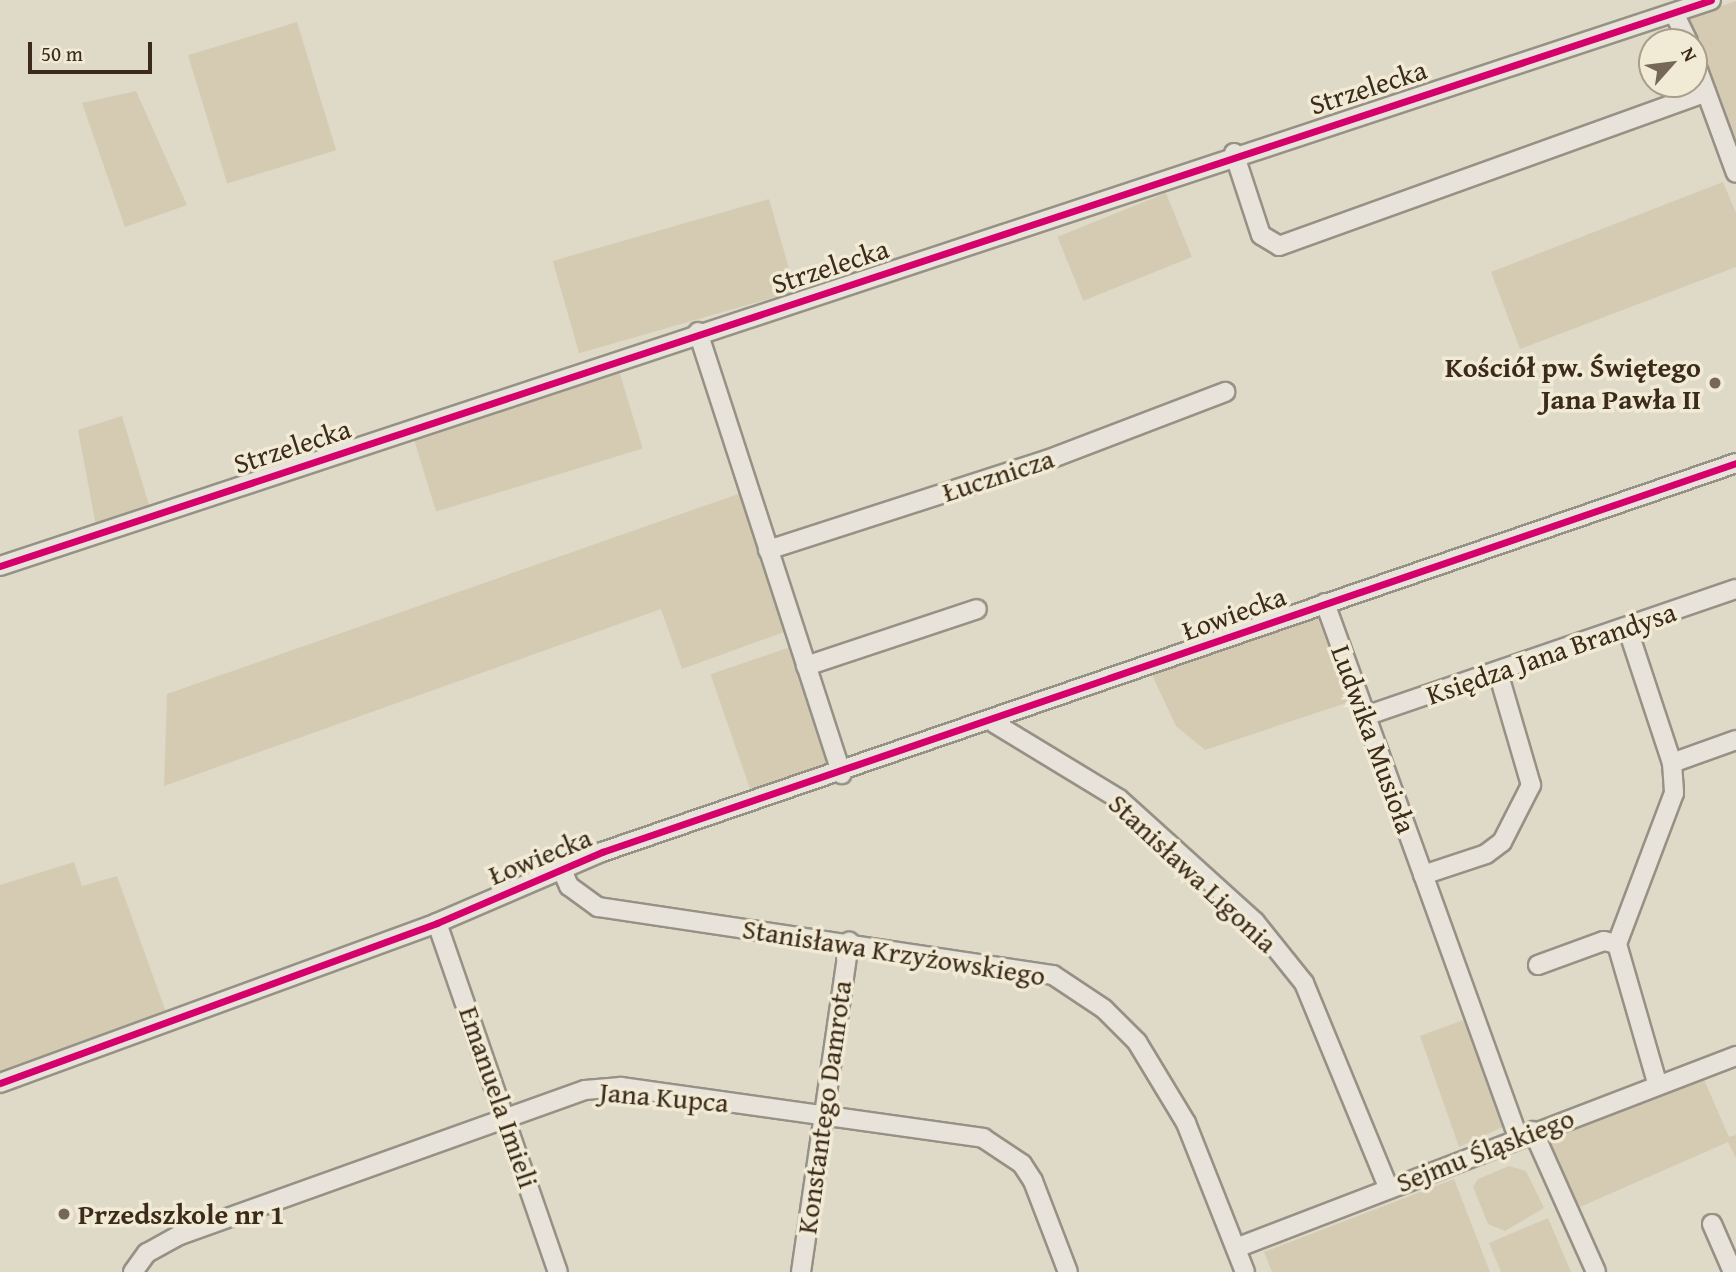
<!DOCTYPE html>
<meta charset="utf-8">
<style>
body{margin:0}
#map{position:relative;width:1736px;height:1272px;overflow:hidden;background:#dfd9c8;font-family:"Gentium Book Plus",serif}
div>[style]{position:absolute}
.green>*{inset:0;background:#d5cbb3;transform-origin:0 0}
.roads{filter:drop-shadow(2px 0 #969185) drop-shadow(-2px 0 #969185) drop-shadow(0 2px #969185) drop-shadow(0 -2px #969185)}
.minor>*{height:18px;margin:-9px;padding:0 9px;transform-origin:9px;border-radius:9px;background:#e7e3db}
.cycleway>*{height:7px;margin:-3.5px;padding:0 3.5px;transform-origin:3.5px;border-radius:3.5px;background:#d6006c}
.dots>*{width:19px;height:19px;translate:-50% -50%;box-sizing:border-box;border:4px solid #f1ead5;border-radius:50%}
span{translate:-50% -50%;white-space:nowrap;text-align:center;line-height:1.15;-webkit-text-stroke:7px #f1ead5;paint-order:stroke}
.street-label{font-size:28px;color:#3c2b1a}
.poi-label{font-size:28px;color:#3c2b1a;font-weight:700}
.right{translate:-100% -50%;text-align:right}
.left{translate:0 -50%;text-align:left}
.north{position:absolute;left:1638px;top:28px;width:70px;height:70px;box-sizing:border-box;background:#f1ead5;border:2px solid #a99e8a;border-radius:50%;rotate:62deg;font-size:19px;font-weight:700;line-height:28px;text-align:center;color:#3c2b1a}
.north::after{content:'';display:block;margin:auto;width:24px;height:32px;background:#756857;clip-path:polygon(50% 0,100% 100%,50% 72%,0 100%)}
.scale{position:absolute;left:28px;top:42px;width:124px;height:32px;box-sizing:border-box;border:4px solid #3c2b1a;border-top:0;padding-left:9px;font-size:21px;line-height:24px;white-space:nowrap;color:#3c2b1a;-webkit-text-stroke:5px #f1ead5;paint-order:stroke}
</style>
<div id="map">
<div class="green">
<i style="clip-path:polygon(1736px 1px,1736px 145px,1688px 17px)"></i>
<i style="left:297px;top:22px;width:134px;height:114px;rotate:73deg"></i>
<i style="clip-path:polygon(136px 91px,187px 205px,125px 227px,82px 103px)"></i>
<i style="clip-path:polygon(1723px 182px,1736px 213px,1736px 267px,1520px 349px,1491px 272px)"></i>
<i style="left:1166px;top:193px;width:69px;height:117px;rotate:68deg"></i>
<i style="left:769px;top:199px;width:96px;height:225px;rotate:74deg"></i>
<i style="left:619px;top:371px;width:81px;height:216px;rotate:73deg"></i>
<i style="clip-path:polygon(122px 416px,149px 505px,96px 526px,78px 430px)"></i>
<i style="clip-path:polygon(741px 493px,787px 631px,682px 669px,661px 609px,164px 786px,167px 694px)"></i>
<i style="clip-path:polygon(1316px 614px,1349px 702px,1205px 750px,1176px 726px,1152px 675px)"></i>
<i style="left:790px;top:647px;width:128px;height:84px;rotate:71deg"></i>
<i style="clip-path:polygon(74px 862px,82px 886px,117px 876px,167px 1015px,0 1072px,0 885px)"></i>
<i style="clip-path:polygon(1463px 1020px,1507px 1125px,1459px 1147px,1420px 1036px)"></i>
<i style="clip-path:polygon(1702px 1075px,1729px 1137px,1736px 1135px,1736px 1158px,1728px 1142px,1580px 1207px,1543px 1137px)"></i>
<i style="clip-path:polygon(1509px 1166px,1526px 1171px,1544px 1208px,1505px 1231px,1488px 1224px,1473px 1187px,1478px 1179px)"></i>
<i style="clip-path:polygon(1454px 1179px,1490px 1272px,1272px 1272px,1264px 1252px)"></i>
<i style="clip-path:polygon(1548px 1218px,1571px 1272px,1501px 1272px,1489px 1243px)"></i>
</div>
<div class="roads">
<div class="minor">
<i style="left:1674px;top:13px;width:32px;rotate:64deg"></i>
<i style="left:1694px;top:59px;width:121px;rotate:69.8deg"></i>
<i style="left:1234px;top:153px;width:86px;rotate:71.8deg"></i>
<i style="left:1261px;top:235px;width:21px;rotate:31deg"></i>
<i style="left:1279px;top:246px;width:454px;rotate:-19.8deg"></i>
<i style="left:698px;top:332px;width:465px;rotate:72deg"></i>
<i style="left:768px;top:550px;width:293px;rotate:-17.9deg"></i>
<i style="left:1047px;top:460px;width:191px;rotate:-20.9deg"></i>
<i style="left:0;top:566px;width:1802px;rotate:-18.3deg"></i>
<i style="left:1325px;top:603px;width:568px;rotate:70.13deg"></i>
<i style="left:1627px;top:627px;width:143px;rotate:71.7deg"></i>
<i style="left:1672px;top:763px;width:30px;rotate:86deg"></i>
<i style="left:1674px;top:793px;width:161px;rotate:110.7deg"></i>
<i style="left:1617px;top:944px;width:145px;rotate:73.9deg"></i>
<i style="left:806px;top:666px;width:180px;rotate:-18.4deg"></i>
<i style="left:1365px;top:716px;width:392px;rotate:-18.9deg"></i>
<i style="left:994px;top:723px;width:146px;rotate:31.3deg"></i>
<i style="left:1119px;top:799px;width:183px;rotate:42.1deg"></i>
<i style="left:1255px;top:922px;width:78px;rotate:51.2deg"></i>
<i style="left:1304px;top:983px;width:221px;rotate:67.6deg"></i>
<i style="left:1672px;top:763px;width:68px;rotate:-19.8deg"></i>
<i style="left:561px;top:868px;width:20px;rotate:66deg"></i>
<i style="left:569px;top:886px;width:36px;rotate:36deg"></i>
<i style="left:598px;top:907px;width:460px;rotate:8.5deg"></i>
<i style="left:1053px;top:975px;width:61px;rotate:33.7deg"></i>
<i style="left:1104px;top:1009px;width:47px;rotate:45deg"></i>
<i style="left:1137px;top:1042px;width:95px;rotate:58.8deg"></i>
<i style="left:1186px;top:1123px;width:160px;rotate:68.4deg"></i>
<i style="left:1423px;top:875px;width:66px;rotate:-18.4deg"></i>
<i style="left:1486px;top:854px;width:20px;rotate:-37deg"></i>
<i style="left:1502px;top:842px;width:64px;rotate:-63deg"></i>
<i style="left:1531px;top:785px;width:118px;rotate:-106.3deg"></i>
<i style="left:437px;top:923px;width:369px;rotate:70.9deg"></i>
<i style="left:1538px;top:965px;width:70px;rotate:-20deg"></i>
<i style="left:1604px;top:941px;width:13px;rotate:13deg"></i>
<i style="left:0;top:1083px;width:465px;rotate:-20.1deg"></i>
<i style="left:437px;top:923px;width:180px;rotate:-23.3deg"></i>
<i style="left:602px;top:852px;width:1199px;rotate:-18.93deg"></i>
<i style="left:1533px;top:1131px;width:154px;rotate:65.9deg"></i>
<i style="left:1712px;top:1224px;width:52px;rotate:66.4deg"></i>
<i style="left:1236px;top:1248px;width:536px;rotate:-21.01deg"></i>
<i style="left:133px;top:1272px;width:24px;rotate:-54deg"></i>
<i style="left:147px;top:1253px;width:38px;rotate:-29deg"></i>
<i style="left:180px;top:1235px;width:430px;rotate:-19.7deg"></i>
<i style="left:585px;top:1090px;width:36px;rotate:-5deg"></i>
<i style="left:621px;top:1087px;width:366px;rotate:8deg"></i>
<i style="left:983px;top:1138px;width:47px;rotate:33.7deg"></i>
<i style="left:1022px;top:1164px;width:20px;rotate:57deg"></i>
<i style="left:1033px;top:1181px;width:97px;rotate:69deg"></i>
<i style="left:801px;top:1272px;width:334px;rotate:-81.7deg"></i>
</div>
</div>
<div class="cycleway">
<i style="left:0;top:566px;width:1802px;rotate:-18.3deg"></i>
<i style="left:0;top:1083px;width:465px;rotate:-20.1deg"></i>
<i style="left:437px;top:923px;width:180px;rotate:-23.3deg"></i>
<i style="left:602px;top:852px;width:1199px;rotate:-18.93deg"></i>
</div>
<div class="dots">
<i style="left:1715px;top:383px;background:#756857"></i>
<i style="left:64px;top:1214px;background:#756857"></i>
</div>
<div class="street-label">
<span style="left:1368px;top:87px;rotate:-18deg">Strzelecka</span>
<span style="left:830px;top:266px;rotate:-18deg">Strzelecka</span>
<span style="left:292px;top:446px;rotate:-18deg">Strzelecka</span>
<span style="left:998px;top:475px;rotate:-18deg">Łucznicza</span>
<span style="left:1234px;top:613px;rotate:-20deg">Łowiecka</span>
<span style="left:1551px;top:653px;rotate:-19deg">Księdza Jana Brandysa</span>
<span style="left:1374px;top:739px;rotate:70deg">Ludwika Musioła</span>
<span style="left:540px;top:856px;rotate:-22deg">Łowiecka</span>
<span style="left:1193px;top:873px;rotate:43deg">Stanisława Ligonia</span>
<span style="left:894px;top:952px;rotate:9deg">Stanisława Krzyżowskiego</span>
<span style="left:499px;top:1097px;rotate:71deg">Emanuela Imieli</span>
<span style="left:664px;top:1097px;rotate:5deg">Jana Kupca</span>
<span style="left:824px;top:1107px;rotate:-82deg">Konstantego Damrota</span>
<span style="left:1485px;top:1150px;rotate:-21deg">Sejmu Śląskiego</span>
</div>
<div class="poi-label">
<span class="right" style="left:1701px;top:383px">Kościół pw. Świętego<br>Jana Pawła II</span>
<span class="left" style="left:78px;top:1214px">Przedszkole nr 1</span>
</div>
<div class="north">N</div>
<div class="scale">50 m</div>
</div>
